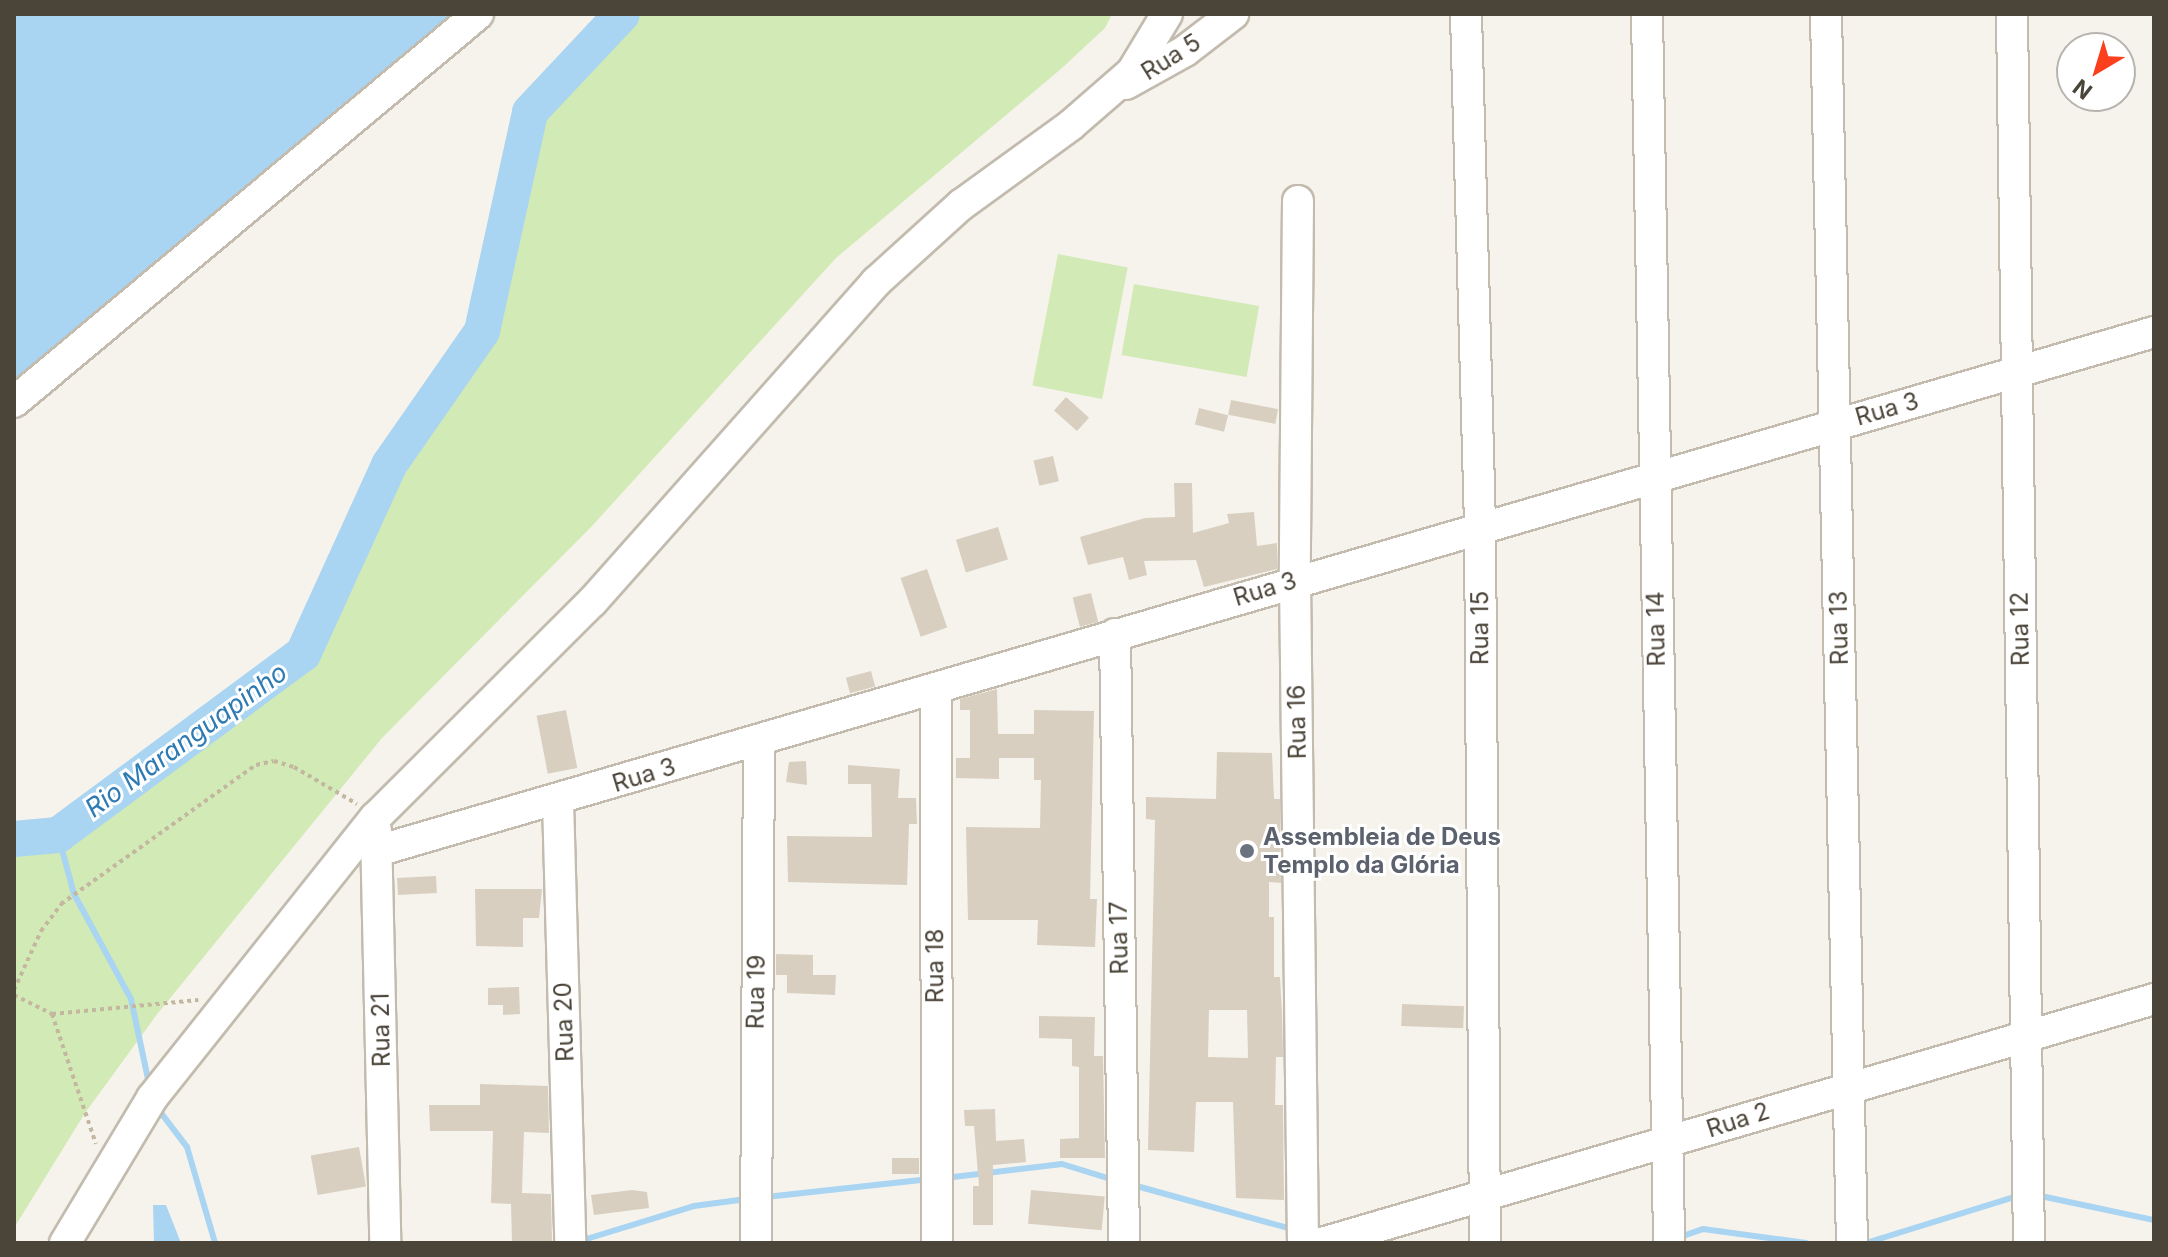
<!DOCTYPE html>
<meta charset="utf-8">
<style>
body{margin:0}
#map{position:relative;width:2168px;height:1257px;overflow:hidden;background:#f6f3ec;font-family:Inter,sans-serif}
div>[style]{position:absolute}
.green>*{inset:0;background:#d2eab5;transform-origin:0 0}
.water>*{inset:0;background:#a9d4f2}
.stream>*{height:6px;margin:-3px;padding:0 3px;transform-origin:3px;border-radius:3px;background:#a9d4f2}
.river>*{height:36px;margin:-18px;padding:0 18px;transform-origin:18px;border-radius:18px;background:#a9d4f2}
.building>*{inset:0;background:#d8cfc1;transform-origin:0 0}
.path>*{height:4px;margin-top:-2px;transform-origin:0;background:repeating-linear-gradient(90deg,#c4b79f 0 4px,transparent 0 8px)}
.roads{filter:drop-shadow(2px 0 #c2bbae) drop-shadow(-2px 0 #c2bbae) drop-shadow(0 2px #c2bbae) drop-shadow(0 -2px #c2bbae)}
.minor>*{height:30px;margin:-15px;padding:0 15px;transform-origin:15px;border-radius:15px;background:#fff}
.dots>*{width:22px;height:22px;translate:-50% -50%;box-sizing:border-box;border:4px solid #fff;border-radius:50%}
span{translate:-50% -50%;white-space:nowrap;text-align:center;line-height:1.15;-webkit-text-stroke:6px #fff;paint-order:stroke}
.street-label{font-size:24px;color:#4b4439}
.worship-label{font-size:24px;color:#5b616d;font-weight:700}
.left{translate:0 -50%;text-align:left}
.water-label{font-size:26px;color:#2e7ab2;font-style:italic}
.frame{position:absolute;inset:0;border:16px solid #4b4439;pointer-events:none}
.north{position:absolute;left:2056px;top:32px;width:80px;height:80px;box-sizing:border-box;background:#fff;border:2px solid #b7b4b0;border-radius:50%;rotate:218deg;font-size:22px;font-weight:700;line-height:32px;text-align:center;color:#4b4439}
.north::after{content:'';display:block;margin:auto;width:28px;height:36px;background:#fc3f1d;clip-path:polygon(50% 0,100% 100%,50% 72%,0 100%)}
</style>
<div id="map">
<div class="green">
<i style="clip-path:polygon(622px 14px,1112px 14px,1105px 28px,1062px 68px,836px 258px,592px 526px,382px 738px,158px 1013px,85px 1113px,14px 1228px,14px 839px,58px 835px,303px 654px,389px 465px,482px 331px,530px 112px)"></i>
<i style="left:1058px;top:254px;width:71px;height:134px;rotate:11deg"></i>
<i style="left:1134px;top:284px;width:127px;height:72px;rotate:10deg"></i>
</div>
<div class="water">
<i style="clip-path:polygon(14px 14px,459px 14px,14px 386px)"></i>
<i style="clip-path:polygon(153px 1205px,166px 1205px,181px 1243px,154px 1243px)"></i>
</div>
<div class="stream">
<i style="left:58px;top:835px;width:61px;rotate:74.8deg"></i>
<i style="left:74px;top:894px;width:119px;rotate:61.5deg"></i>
<i style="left:131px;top:999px;width:87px;rotate:78deg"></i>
<i style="left:158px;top:1109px;width:48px;rotate:52.7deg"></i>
<i style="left:187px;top:1147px;width:100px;rotate:73.7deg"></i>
<i style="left:945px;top:1178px;width:118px;rotate:-6.8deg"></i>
<i style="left:1062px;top:1164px;width:54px;rotate:17.1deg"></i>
<i style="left:1133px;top:1185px;width:168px;rotate:15.5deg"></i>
<i style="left:2036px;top:1195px;width:121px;rotate:12deg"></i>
<i style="left:766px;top:1197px;width:165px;rotate:-6.3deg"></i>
<i style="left:1680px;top:1237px;width:24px;rotate:-19deg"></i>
<i style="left:1703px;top:1229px;width:104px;rotate:7.7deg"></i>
<i style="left:580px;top:1241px;width:119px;rotate:-17.1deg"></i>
<i style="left:694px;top:1206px;width:53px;rotate:-7.5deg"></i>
<i style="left:1866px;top:1243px;width:159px;rotate:-17.2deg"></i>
</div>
<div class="river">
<i style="left:14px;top:839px;width:44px;rotate:-5.2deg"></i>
<i style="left:58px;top:835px;width:305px;rotate:-36.5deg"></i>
<i style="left:303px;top:654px;width:208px;rotate:-65.5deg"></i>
<i style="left:389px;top:465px;width:163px;rotate:-55.2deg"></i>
<i style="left:482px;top:331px;width:224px;rotate:-77.6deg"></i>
<i style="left:530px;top:112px;width:134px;rotate:-46.8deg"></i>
</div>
<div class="building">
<i style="left:1066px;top:397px;width:31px;height:18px;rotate:42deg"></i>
<i style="left:1231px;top:400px;width:48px;height:15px;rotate:11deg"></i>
<i style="left:1199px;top:408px;width:30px;height:17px;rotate:14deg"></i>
<i style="left:1053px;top:456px;width:26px;height:20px;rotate:77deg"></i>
<i style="clip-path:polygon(1174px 483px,1192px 483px,1193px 533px,1229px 523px,1227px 514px,1254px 512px,1257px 546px,1277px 543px,1277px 569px,1204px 587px,1196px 560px,1144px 561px,1147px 575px,1129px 580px,1123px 557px,1088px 565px,1080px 537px,1145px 518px,1175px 517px)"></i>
<i style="left:998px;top:527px;width:34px;height:44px;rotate:73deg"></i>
<i style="left:927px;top:569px;width:62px;height:28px;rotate:71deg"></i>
<i style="left:1091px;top:593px;width:30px;height:19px;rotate:76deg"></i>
<i style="left:871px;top:671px;width:16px;height:26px;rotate:75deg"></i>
<i style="clip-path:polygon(997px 689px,998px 734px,1034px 734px,1034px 710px,1094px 711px,1090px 899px,1097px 899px,1095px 947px,1037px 945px,1038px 920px,968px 920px,966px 827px,1040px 828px,1041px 780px,1034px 780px,1034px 758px,999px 758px,999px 779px,956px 778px,956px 758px,970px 758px,970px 710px,960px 710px,960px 699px)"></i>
<i style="left:566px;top:710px;width:59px;height:30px;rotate:79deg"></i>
<i style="clip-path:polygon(evenodd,1217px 752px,1272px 753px,1274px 799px,1280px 799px,1281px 883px,1269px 882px,1269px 917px,1274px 917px,1274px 977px,1280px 977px,1282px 1012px,1283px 1057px,1276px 1057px,1275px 1105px,1283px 1105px,1284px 1200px,1236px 1198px,1233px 1102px,1196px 1102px,1194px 1152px,1148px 1150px,1155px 820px,1146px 819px,1146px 797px,1216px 799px,1217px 752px,1209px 1010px,1247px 1010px,1248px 1058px,1208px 1057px,1209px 1010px)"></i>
<i style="clip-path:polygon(806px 761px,807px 785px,786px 782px,789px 762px)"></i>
<i style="clip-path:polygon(848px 765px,900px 769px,898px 798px,916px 798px,917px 824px,909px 824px,907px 885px,788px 882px,787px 836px,872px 837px,871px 784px,848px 784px)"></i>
<i style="left:436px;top:876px;width:17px;height:39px;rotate:87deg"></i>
<i style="clip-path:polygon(475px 889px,542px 889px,539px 918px,523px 918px,523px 947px,476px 946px)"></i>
<i style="clip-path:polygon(776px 954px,813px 955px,813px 975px,836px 975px,835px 995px,787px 993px,787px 975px,776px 975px)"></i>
<i style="clip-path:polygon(519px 987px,520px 1014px,503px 1015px,503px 1005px,488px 1005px,488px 988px)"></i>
<i style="left:1402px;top:1004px;width:62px;height:22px;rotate:2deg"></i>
<i style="clip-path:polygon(1039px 1016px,1095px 1017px,1094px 1056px,1103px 1056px,1105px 1158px,1060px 1158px,1060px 1139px,1079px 1138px,1079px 1067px,1072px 1066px,1072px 1039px,1039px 1038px)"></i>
<i style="clip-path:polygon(480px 1084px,548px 1086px,549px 1133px,524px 1132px,522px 1193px,551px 1194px,552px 1242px,512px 1243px,511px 1204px,491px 1203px,493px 1131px,430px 1131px,429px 1105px,480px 1105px)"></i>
<i style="clip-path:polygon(995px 1109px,996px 1141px,1024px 1139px,1026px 1162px,993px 1165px,993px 1225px,973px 1225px,973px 1186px,979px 1186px,974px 1126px,965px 1126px,964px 1110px)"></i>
<i style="left:359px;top:1147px;width:40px;height:49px;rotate:80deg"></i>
<i style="left:919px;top:1158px;width:16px;height:27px;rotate:90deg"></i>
<i style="clip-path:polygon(632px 1190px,647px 1192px,649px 1208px,594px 1215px,591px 1195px)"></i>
<i style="left:1031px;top:1190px;width:74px;height:34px;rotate:5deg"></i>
</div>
<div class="path">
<i style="left:14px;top:990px;width:65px;rotate:-65.4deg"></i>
<i style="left:41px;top:931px;width:34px;rotate:-53deg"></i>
<i style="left:61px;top:904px;width:239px;rotate:-35.5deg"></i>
<i style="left:256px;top:765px;width:18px;rotate:-13deg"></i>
<i style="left:274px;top:761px;width:21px;rotate:17deg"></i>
<i style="left:294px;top:767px;width:73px;rotate:30.4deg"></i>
<i style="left:14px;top:995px;width:42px;rotate:26.6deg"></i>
<i style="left:52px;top:1014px;width:147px;rotate:-5.5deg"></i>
<i style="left:52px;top:1014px;width:137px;rotate:71.3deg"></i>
</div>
<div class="roads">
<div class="minor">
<i style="left:1466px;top:14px;width:512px;rotate:88.43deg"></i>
<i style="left:1480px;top:526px;width:717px;rotate:89.6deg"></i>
<i style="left:1647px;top:14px;width:1229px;rotate:88.97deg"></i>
<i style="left:1826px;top:14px;width:1229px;rotate:88.79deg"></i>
<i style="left:2012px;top:14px;width:1229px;rotate:89.21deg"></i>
<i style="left:1126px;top:84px;width:68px;rotate:-29.2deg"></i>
<i style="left:1185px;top:51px;width:61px;rotate:-37.6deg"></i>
<i style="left:1298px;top:201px;width:379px;rotate:90.5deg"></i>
<i style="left:1295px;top:580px;width:663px;rotate:89.31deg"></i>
<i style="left:14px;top:402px;width:605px;rotate:-39.9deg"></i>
<i style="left:1115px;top:634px;width:609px;rotate:89.15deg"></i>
<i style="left:936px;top:688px;width:555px;rotate:89.9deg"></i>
<i style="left:558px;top:801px;width:442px;rotate:88.4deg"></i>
<i style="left:376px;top:831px;width:412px;rotate:88.7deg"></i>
<i style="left:377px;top:851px;width:1851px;rotate:-16.28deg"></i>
<i style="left:65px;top:1243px;width:169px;rotate:-59deg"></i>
<i style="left:152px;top:1098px;width:358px;rotate:-51.5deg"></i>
<i style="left:375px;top:818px;width:306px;rotate:-44.9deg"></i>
<i style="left:592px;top:602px;width:428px;rotate:-48.4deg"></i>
<i style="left:876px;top:282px;width:115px;rotate:-42.2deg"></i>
<i style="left:961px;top:205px;width:136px;rotate:-36deg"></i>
<i style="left:1071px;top:125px;width:81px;rotate:-41deg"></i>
<i style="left:1132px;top:72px;width:68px;rotate:-58.9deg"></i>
<i style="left:756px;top:1243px;width:502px;rotate:-89.66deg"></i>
<i style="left:1322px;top:1243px;width:867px;rotate:-16.34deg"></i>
</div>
</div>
<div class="dots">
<i style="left:1247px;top:851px;background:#6b7280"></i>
</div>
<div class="street-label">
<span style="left:1171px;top:57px;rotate:-32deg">Rua 5</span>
<span style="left:1887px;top:409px;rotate:-16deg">Rua 3</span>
<span style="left:1265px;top:589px;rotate:-17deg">Rua 3</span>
<span style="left:1480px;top:628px;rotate:-90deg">Rua 15</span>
<span style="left:1839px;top:628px;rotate:-91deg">Rua 13</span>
<span style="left:1656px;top:629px;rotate:-91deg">Rua 14</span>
<span style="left:2020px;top:629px;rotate:-91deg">Rua 12</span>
<span style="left:1297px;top:722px;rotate:-91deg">Rua 16</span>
<span style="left:644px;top:775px;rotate:-17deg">Rua 3</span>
<span style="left:1119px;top:938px;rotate:-91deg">Rua 17</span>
<span style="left:935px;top:966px;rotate:-90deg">Rua 18</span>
<span style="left:756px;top:992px;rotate:-89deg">Rua 19</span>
<span style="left:564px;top:1022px;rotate:-92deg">Rua 20</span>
<span style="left:381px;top:1030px;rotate:-91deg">Rua 21</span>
<span style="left:1738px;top:1120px;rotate:-18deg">Rua 2</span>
</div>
<div class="worship-label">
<span class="left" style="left:1263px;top:851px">Assembleia de Deus<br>Templo da Glória</span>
</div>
<div class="water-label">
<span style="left:186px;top:740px;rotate:-36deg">Rio Maranguapinho</span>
</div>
<div class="frame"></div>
<div class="north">N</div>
</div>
